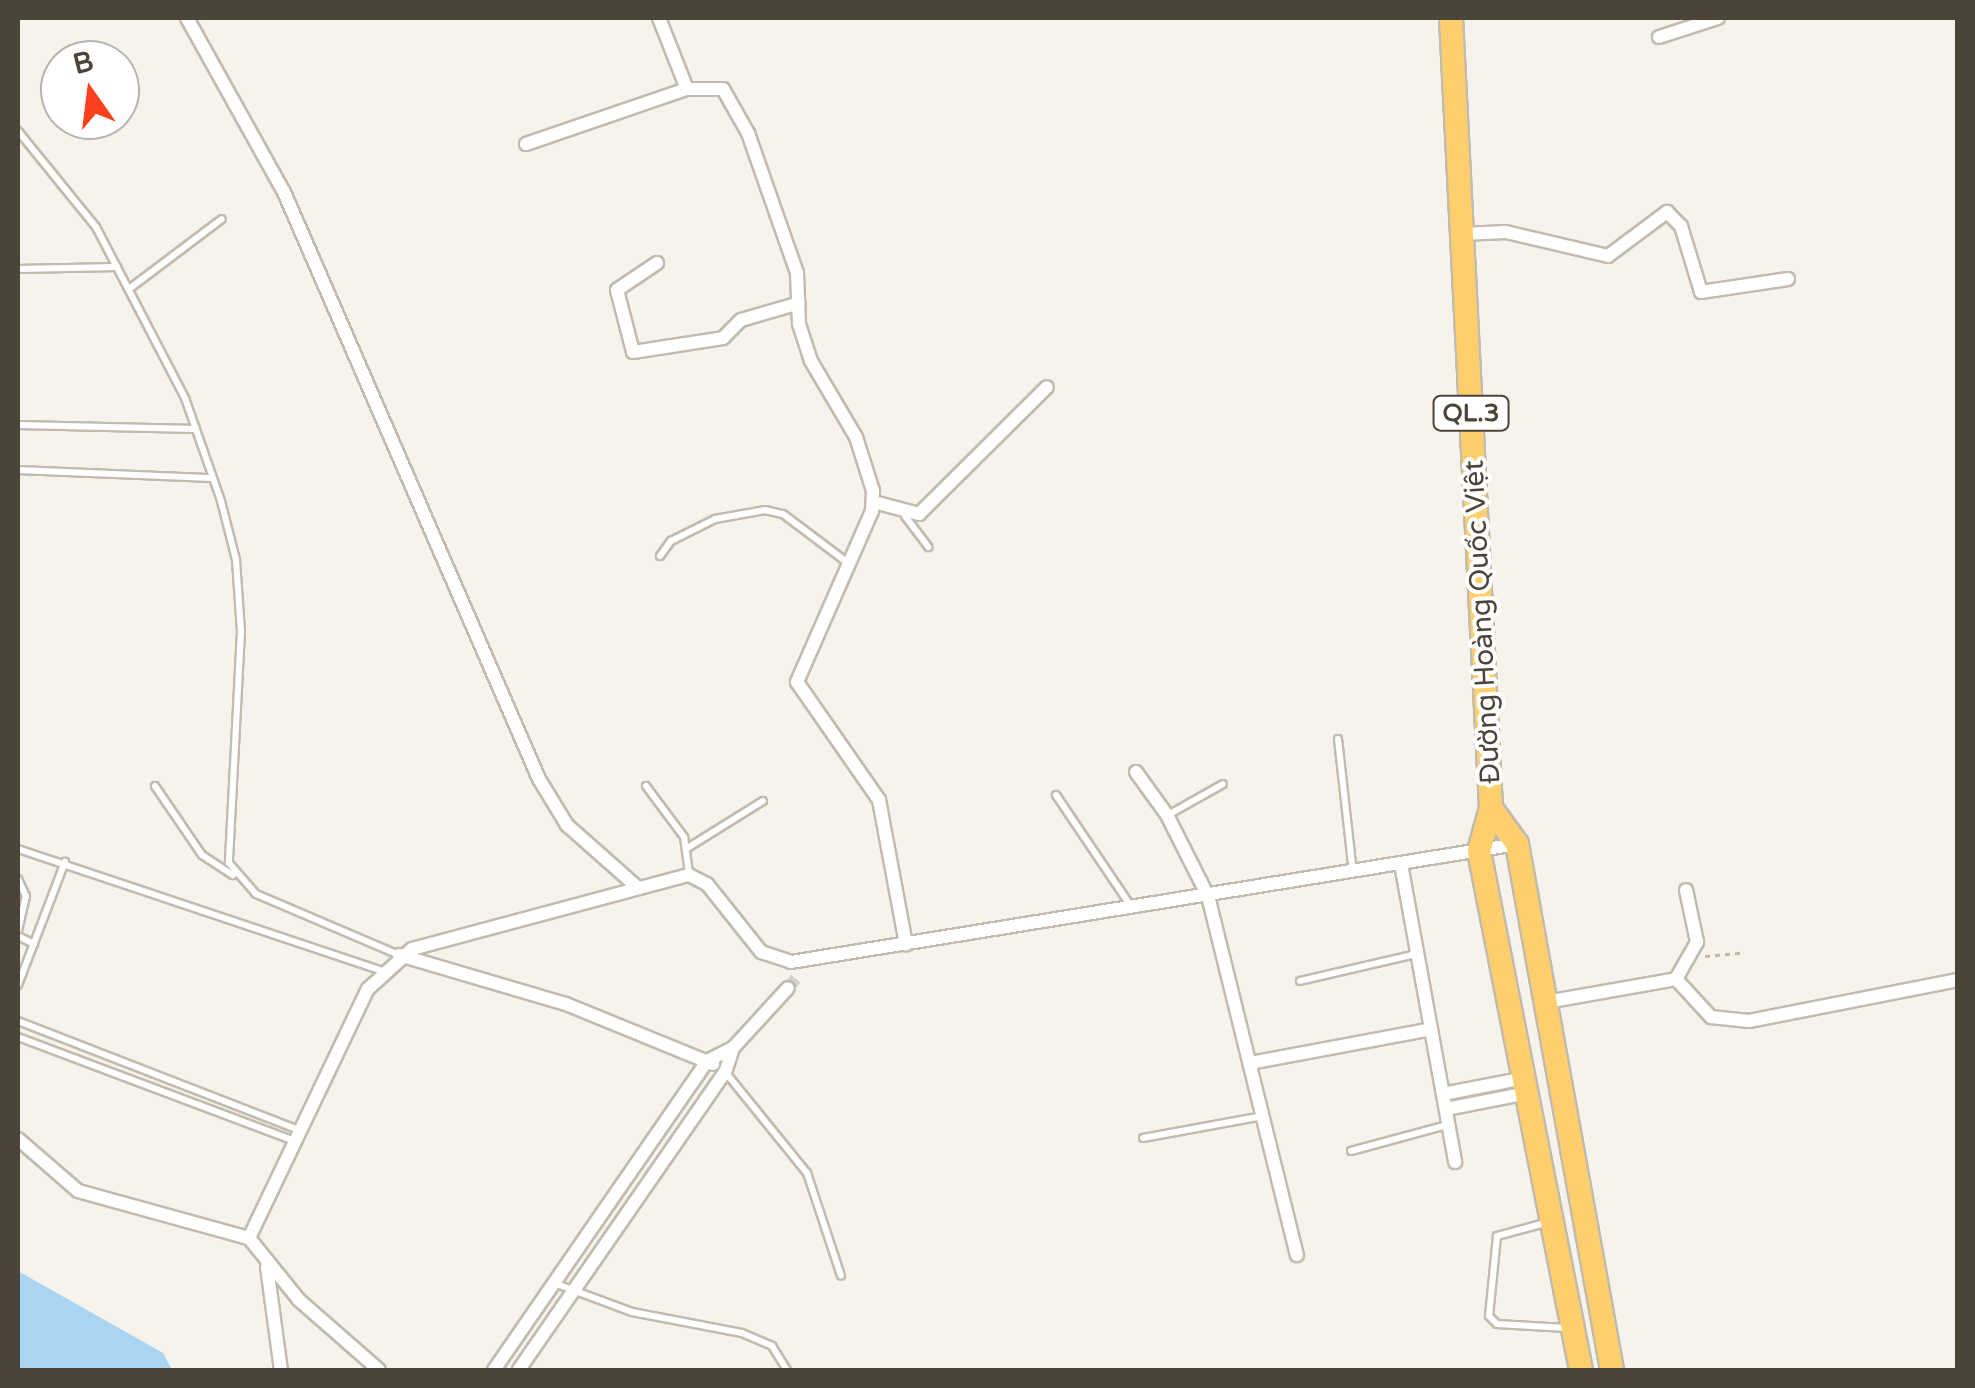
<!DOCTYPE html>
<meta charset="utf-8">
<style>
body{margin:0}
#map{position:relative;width:1975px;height:1388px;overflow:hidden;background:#f6f3ec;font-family:"Varela Round",sans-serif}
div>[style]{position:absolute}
.water>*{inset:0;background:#a9d4f2}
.street-tunnel>*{height:12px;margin-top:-6px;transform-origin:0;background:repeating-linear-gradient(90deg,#d4d0c8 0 12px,transparent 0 18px)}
.path>*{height:2.5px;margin-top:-1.25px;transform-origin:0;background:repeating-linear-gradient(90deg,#c4b79f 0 5px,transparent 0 10px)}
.roads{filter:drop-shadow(2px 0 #c2bbae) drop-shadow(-2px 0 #c2bbae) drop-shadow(0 2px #c2bbae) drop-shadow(0 -2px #c2bbae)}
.lane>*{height:6px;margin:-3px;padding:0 3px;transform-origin:3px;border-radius:3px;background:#fff}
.street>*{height:12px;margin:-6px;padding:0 6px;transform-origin:6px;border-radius:6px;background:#fff}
.highway>*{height:22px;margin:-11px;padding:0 11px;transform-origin:11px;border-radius:11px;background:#ffcf6e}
span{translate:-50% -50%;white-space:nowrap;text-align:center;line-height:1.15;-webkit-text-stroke:8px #fff;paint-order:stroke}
.shield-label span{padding:2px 8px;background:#fff;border:2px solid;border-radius:8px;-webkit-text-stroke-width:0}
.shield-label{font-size:25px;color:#4b4439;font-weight:700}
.street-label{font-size:28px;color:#4b4439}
.frame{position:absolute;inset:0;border:20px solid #4b4439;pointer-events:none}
.north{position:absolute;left:40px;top:40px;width:100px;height:100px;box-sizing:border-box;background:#fff;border:2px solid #b7b4b0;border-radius:50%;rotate:346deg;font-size:28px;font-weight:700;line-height:40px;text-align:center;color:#4b4439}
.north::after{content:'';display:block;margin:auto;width:35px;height:45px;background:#fc3f1d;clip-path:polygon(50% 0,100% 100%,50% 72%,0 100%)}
</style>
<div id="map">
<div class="water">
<i style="clip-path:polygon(18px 1271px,163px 1353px,172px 1370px,18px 1370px)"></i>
</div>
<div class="street-tunnel">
<i style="left:788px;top:988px;width:16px;rotate:-50deg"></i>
</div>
<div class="path">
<i style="left:1705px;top:956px;width:36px;rotate:-5deg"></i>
</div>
<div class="roads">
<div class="lane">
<i style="left:18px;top:131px;width:124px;rotate:50.9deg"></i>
<i style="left:96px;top:227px;width:193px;rotate:62.5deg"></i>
<i style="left:185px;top:398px;width:109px;rotate:70.7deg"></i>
<i style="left:221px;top:501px;width:61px;rotate:75.7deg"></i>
<i style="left:236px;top:560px;width:71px;rotate:86deg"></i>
<i style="left:241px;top:631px;width:232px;rotate:93deg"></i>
<i style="left:229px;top:863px;width:41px;rotate:48.9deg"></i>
<i style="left:256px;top:894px;width:155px;rotate:23.1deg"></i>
<i style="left:18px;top:269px;width:99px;rotate:-1.2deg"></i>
<i style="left:129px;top:289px;width:116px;rotate:-37deg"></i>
<i style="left:18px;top:425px;width:178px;rotate:1.3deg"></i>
<i style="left:18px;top:470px;width:194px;rotate:2.4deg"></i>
<i style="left:905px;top:516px;width:39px;rotate:53deg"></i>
<i style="left:660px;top:556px;width:19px;rotate:-54deg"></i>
<i style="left:671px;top:541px;width:49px;rotate:-26.6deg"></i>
<i style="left:715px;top:519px;width:51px;rotate:-10.2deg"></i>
<i style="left:765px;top:510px;width:18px;rotate:13deg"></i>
<i style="left:783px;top:514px;width:81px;rotate:37deg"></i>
<i style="left:1338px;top:739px;width:134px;rotate:83.6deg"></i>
<i style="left:155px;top:786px;width:83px;rotate:55.7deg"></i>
<i style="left:202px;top:855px;width:37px;rotate:33deg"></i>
<i style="left:646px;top:786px;width:64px;rotate:53.3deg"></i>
<i style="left:684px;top:837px;width:37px;rotate:82deg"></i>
<i style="left:1056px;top:795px;width:134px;rotate:56deg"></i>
<i style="left:1168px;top:815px;width:63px;rotate:-29.4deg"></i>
<i style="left:689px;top:847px;width:87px;rotate:-31.9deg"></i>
<i style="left:18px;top:849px;width:384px;rotate:18.5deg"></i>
<i style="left:18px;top:879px;width:19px;rotate:65deg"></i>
<i style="left:26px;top:896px;width:35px;rotate:103deg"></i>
<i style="left:18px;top:936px;width:18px;rotate:27deg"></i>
<i style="left:1300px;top:981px;width:119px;rotate:-13.1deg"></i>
<i style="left:18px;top:985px;width:132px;rotate:-69.1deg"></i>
<i style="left:18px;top:1021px;width:304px;rotate:21.2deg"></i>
<i style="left:18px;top:1037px;width:298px;rotate:20.6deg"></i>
<i style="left:726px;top:1073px;width:129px;rotate:51deg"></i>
<i style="left:807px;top:1173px;width:108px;rotate:71.7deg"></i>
<i style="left:1143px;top:1138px;width:122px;rotate:-10.4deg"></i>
<i style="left:1351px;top:1151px;width:99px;rotate:-15.2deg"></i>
<i style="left:1545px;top:1223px;width:50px;rotate:164.8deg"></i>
<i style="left:1497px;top:1236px;width:80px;rotate:95.7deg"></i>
<i style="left:1489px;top:1316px;width:11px;rotate:45deg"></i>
<i style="left:1497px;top:1324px;width:70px;rotate:3.3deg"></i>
<i style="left:554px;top:1283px;width:83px;rotate:20.4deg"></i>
<i style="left:632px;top:1312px;width:112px;rotate:10.8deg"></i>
<i style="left:742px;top:1333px;width:33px;rotate:23deg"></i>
<i style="left:772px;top:1346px;width:28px;rotate:58deg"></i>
</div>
<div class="street">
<i style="left:187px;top:18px;width:199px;rotate:60.9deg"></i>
<i style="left:284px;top:192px;width:640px;rotate:66.52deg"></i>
<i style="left:539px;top:779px;width:54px;rotate:58.7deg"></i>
<i style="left:567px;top:825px;width:92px;rotate:41.5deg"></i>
<i style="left:659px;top:18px;width:76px;rotate:68.5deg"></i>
<i style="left:687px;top:89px;width:36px"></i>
<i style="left:723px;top:89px;width:51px;rotate:60.4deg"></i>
<i style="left:748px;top:133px;width:148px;rotate:70.7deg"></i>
<i style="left:797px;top:273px;width:51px;rotate:87.8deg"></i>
<i style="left:799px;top:324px;width:39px;rotate:72deg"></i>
<i style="left:811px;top:361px;width:88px;rotate:59.4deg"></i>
<i style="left:856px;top:437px;width:57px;rotate:72.5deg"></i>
<i style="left:873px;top:491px;width:20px;rotate:93deg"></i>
<i style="left:872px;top:511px;width:187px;rotate:113.7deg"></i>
<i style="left:797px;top:682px;width:144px;rotate:55.2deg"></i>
<i style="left:879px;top:800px;width:147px;rotate:79.4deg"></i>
<i style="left:1659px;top:37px;width:62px;rotate:-17.9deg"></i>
<i style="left:526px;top:144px;width:170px;rotate:-18.9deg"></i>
<i style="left:1462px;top:234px;width:44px;rotate:-2.6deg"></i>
<i style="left:1506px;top:232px;width:105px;rotate:13.2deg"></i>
<i style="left:1608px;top:256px;width:74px;rotate:-36.7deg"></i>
<i style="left:1667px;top:212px;width:20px;rotate:45deg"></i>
<i style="left:1681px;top:226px;width:69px;rotate:73.1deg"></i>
<i style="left:1701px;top:292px;width:88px;rotate:-8.5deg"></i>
<i style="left:657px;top:263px;width:48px;rotate:146deg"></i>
<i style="left:617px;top:290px;width:64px;rotate:75.5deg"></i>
<i style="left:633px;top:352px;width:91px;rotate:-8.8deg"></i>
<i style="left:723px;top:338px;width:25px;rotate:-45deg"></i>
<i style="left:741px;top:320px;width:60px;rotate:-16.3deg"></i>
<i style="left:874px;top:502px;width:47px;rotate:14.9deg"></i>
<i style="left:919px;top:514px;width:180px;rotate:-44.8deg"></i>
<i style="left:1136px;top:772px;width:53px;rotate:54.2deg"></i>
<i style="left:1167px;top:815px;width:91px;rotate:63.2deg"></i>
<i style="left:1208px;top:896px;width:370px;rotate:76.1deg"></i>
<i style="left:1401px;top:864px;width:303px;rotate:79.7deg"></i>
<i style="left:399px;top:955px;width:174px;rotate:16.4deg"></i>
<i style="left:566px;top:1004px;width:159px;rotate:22.2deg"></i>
<i style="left:1676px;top:979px;width:52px;rotate:47.4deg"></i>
<i style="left:1711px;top:1017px;width:38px;rotate:6deg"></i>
<i style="left:1749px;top:1021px;width:213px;rotate:-11.1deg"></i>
<i style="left:1546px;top:1002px;width:132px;rotate:-10deg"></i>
<i style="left:1676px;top:979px;width:43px;rotate:-60.4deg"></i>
<i style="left:1697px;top:942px;width:53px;rotate:-101.9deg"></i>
<i style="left:733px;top:1048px;width:81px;rotate:-47.5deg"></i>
<i style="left:1250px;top:1063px;width:184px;rotate:-10.6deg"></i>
<i style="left:1443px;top:1094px;width:84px;rotate:-11deg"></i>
<i style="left:1446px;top:1109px;width:84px;rotate:-11deg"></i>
<i style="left:18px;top:1139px;width:79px;rotate:40.9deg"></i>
<i style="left:78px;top:1191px;width:177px;rotate:15.4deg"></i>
<i style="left:249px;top:1238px;width:276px;rotate:-64.5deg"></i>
<i style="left:368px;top:989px;width:59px;rotate:-42.3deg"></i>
<i style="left:412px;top:949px;width:287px;rotate:-15deg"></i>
<i style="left:689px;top:875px;width:20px;rotate:27deg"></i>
<i style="left:707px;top:884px;width:87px;rotate:51.5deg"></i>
<i style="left:761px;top:952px;width:32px;rotate:18deg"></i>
<i style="left:791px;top:962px;width:736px;rotate:-9.23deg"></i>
<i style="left:249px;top:1238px;width:80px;rotate:51.1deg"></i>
<i style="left:299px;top:1300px;width:106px;rotate:41.2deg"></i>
<i style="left:267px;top:1267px;width:104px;rotate:82.3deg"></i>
<i style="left:494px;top:1370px;width:375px;rotate:-55.4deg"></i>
<i style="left:707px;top:1061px;width:29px;rotate:-27deg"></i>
<i style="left:733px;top:1048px;width:25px;rotate:108deg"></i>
<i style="left:725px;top:1072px;width:362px;rotate:124.7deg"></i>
</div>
<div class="highway">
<i style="left:1451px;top:18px;width:791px;rotate:87.1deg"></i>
<i style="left:1491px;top:808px;width:45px;rotate:105.6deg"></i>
<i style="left:1479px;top:851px;width:529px;rotate:78.88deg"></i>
<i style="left:1491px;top:808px;width:44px;rotate:54.2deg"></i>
<i style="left:1517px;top:844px;width:535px;rotate:79.76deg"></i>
</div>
</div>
<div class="shield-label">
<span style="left:1471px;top:413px">QL.3</span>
</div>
<div class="street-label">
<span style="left:1482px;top:622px;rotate:-93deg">Đường Hoàng Quốc Việt</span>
</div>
<div class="frame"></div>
<div class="north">B</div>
</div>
